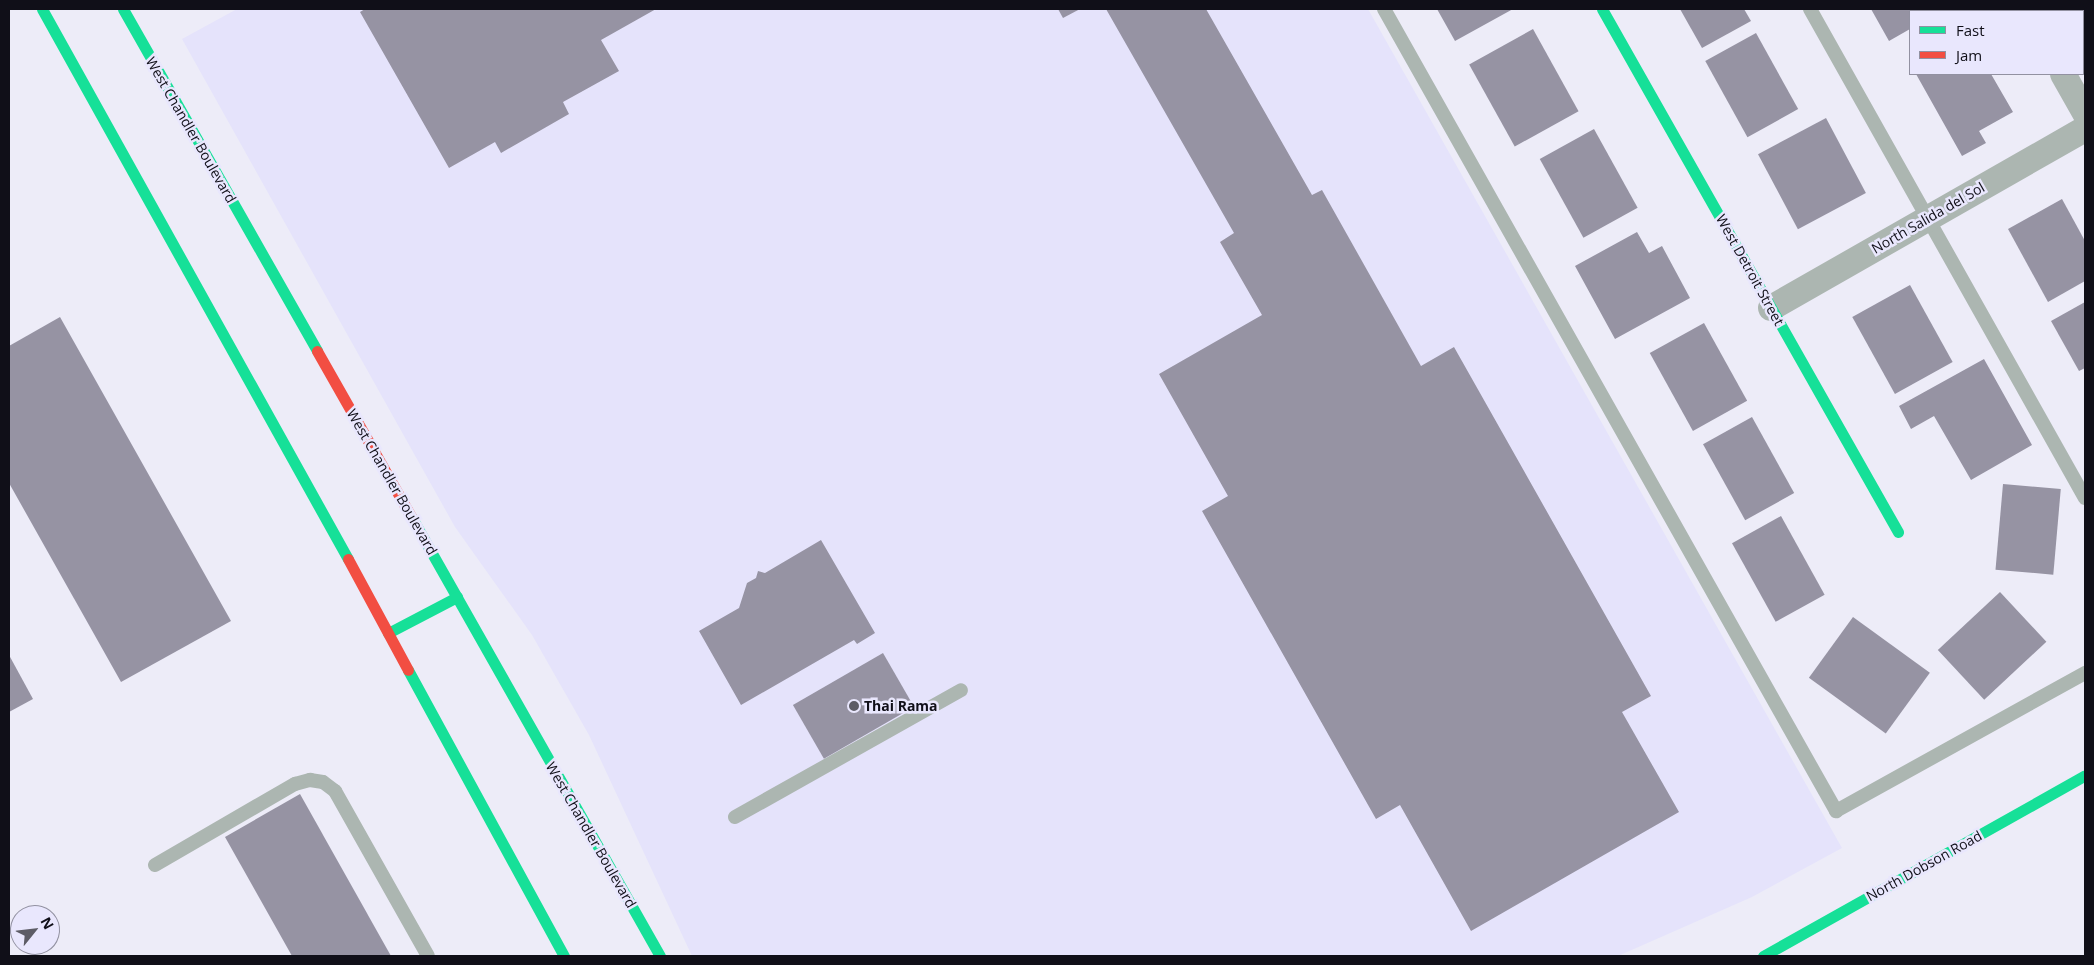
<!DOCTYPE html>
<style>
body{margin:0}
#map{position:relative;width:2094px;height:965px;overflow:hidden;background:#edecf8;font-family:"Open Sans",sans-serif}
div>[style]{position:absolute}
.built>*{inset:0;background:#e5e3fb}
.building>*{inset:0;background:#9693a3;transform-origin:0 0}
.lane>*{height:14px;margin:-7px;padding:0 7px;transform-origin:7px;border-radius:7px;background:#acb6b1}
.street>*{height:26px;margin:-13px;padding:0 13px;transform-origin:13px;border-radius:13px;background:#acb6b1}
.fast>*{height:11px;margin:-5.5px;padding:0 5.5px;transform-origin:5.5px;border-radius:5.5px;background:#16e098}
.jam>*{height:11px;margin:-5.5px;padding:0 5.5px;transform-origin:5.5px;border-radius:5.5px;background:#f24e42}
.dots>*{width:14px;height:14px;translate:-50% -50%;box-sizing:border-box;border:2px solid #e9e7fd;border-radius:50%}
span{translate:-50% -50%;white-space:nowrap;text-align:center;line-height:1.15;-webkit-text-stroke:5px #e9e7fd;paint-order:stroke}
.street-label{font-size:14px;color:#100f18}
.poi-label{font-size:14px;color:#100f18;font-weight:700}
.left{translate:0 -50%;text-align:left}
.frame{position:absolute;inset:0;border:10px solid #100f18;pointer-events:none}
.legend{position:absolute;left:1909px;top:10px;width:175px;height:65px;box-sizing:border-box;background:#e9e7fd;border:1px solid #9291a1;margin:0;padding:6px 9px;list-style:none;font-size:15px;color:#100f18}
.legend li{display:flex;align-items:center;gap:10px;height:25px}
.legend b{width:25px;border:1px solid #9291a1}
.north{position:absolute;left:10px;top:905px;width:50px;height:50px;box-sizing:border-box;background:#e9e7fd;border:1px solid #9291a1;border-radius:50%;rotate:61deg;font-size:14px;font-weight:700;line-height:20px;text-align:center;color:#100f18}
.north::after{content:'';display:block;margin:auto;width:18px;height:22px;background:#5d5c66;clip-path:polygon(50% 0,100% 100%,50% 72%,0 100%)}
</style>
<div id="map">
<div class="built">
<i style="clip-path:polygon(237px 9px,1368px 9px,1842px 848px,1752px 897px,1618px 956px,692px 956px,589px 735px,532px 635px,455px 527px,182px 39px)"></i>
</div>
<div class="building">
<i style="clip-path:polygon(365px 9px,656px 9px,601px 40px,619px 71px,563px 102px,569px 114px,501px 153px,495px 142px,449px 168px,360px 12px)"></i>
<i style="clip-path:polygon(1058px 9px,1080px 9px,1063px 18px)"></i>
<i style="clip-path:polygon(1106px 9px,1206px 9px,1312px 195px,1322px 190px,1421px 366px,1454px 347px,1651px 696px,1622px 712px,1679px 812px,1471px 931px,1400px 805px,1376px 819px,1202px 511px,1228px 496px,1159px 374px,1262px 315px,1220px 242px,1234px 233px)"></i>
<i style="clip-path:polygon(1437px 9px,1513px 9px,1455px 41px)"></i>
<i style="clip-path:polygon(1680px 9px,1744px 9px,1751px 21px,1702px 48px)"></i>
<i style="clip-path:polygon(1871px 9px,1947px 9px,1943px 11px,1910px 11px,1910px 29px,1889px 41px)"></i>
<i style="left:1533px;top:29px;width:94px;height:73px;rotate:61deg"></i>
<i style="left:1756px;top:33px;width:87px;height:58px;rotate:61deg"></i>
<i style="clip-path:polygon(1916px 74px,1991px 74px,2013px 112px,1979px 131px,1986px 143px,1962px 156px)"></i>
<i style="left:1826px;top:118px;width:85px;height:77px;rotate:62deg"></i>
<i style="left:1594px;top:129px;width:90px;height:62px;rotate:61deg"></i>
<i style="clip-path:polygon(2062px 199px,2085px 241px,2085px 281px,2048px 302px,2008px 229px)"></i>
<i style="clip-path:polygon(1637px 232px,1649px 253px,1662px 246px,1690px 298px,1615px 339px,1575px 266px)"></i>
<i style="left:1910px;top:285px;width:88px;height:66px;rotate:61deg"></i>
<i style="clip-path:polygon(2085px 302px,2085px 368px,2079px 371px,2051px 321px)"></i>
<i style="clip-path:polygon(60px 317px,231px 621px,121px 682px,9px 483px,9px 346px)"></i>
<i style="left:1704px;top:323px;width:89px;height:62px;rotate:61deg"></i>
<i style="clip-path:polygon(1984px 359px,2032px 445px,1971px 480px,1934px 416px,1911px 429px,1899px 406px)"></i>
<i style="left:1752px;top:417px;width:87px;height:56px;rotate:61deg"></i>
<i style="left:2003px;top:484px;width:58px;height:86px;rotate:5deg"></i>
<i style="left:1781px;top:516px;width:90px;height:56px;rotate:61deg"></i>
<i style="clip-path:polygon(821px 540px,875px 633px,857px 644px,854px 640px,741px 705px,699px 631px,739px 608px,747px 583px,756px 578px,758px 571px,765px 573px)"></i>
<i style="left:2000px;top:592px;width:68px;height:85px;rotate:47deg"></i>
<i style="left:1853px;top:617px;width:95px;height:75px;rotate:36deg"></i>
<i style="left:883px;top:653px;width:62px;height:104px;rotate:60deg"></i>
<i style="clip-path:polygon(9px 655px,33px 699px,9px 712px)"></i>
<i style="clip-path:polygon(300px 794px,391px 956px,292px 956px,225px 837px)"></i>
</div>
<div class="lane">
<i style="left:1384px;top:9px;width:921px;rotate:60.59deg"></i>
<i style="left:1836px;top:811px;width:285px;rotate:-29deg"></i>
<i style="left:1810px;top:9px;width:561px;rotate:60.65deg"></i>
<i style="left:735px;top:817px;width:259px;rotate:-29.3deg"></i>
<i style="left:155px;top:865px;width:162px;rotate:-30.1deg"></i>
<i style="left:295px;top:784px;width:16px;rotate:-15deg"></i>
<i style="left:310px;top:780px;width:13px;rotate:9deg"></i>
<i style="left:323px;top:782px;width:15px;rotate:37deg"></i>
<i style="left:335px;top:791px;width:189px;rotate:60.6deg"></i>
</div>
<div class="street">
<i style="left:2026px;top:9px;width:2px;rotate:63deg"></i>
<i style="left:2063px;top:74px;width:45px;rotate:60.6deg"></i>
<i style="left:1771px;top:308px;width:361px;rotate:-29.7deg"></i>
</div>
<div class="fast">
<i style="left:42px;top:9px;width:629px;rotate:60.91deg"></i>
<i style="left:123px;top:9px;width:393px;rotate:60.4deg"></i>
<i style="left:1602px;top:9px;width:601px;rotate:60.49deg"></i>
<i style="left:412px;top:518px;width:503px;rotate:60.48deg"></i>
<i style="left:388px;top:633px;width:78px;rotate:-27.6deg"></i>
<i style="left:408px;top:670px;width:326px;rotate:61.4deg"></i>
<i style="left:1763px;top:956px;width:369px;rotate:-29.3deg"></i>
</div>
<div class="jam">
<i style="left:317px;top:351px;width:192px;rotate:60.4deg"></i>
<i style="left:348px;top:559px;width:126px;rotate:61.6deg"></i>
</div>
<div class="dots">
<i style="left:854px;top:706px;background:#5d5c66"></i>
</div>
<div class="street-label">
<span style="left:191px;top:130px;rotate:60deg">West Chandler Boulevard</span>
<span style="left:1928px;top:218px;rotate:-30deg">North Salida del Sol</span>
<span style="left:1750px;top:270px;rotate:61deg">West Detroit Street</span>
<span style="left:392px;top:482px;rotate:60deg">West Chandler Boulevard</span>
<span style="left:591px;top:835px;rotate:60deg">West Chandler Boulevard</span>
<span style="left:1924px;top:866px;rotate:-29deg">North Dobson Road</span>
</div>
<div class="poi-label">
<span class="left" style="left:864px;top:706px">Thai Rama</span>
</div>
<div class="frame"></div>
<ul class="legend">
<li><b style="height:6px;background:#16e098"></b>Fast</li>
<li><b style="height:6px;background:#f24e42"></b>Jam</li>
</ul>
<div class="north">N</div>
</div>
